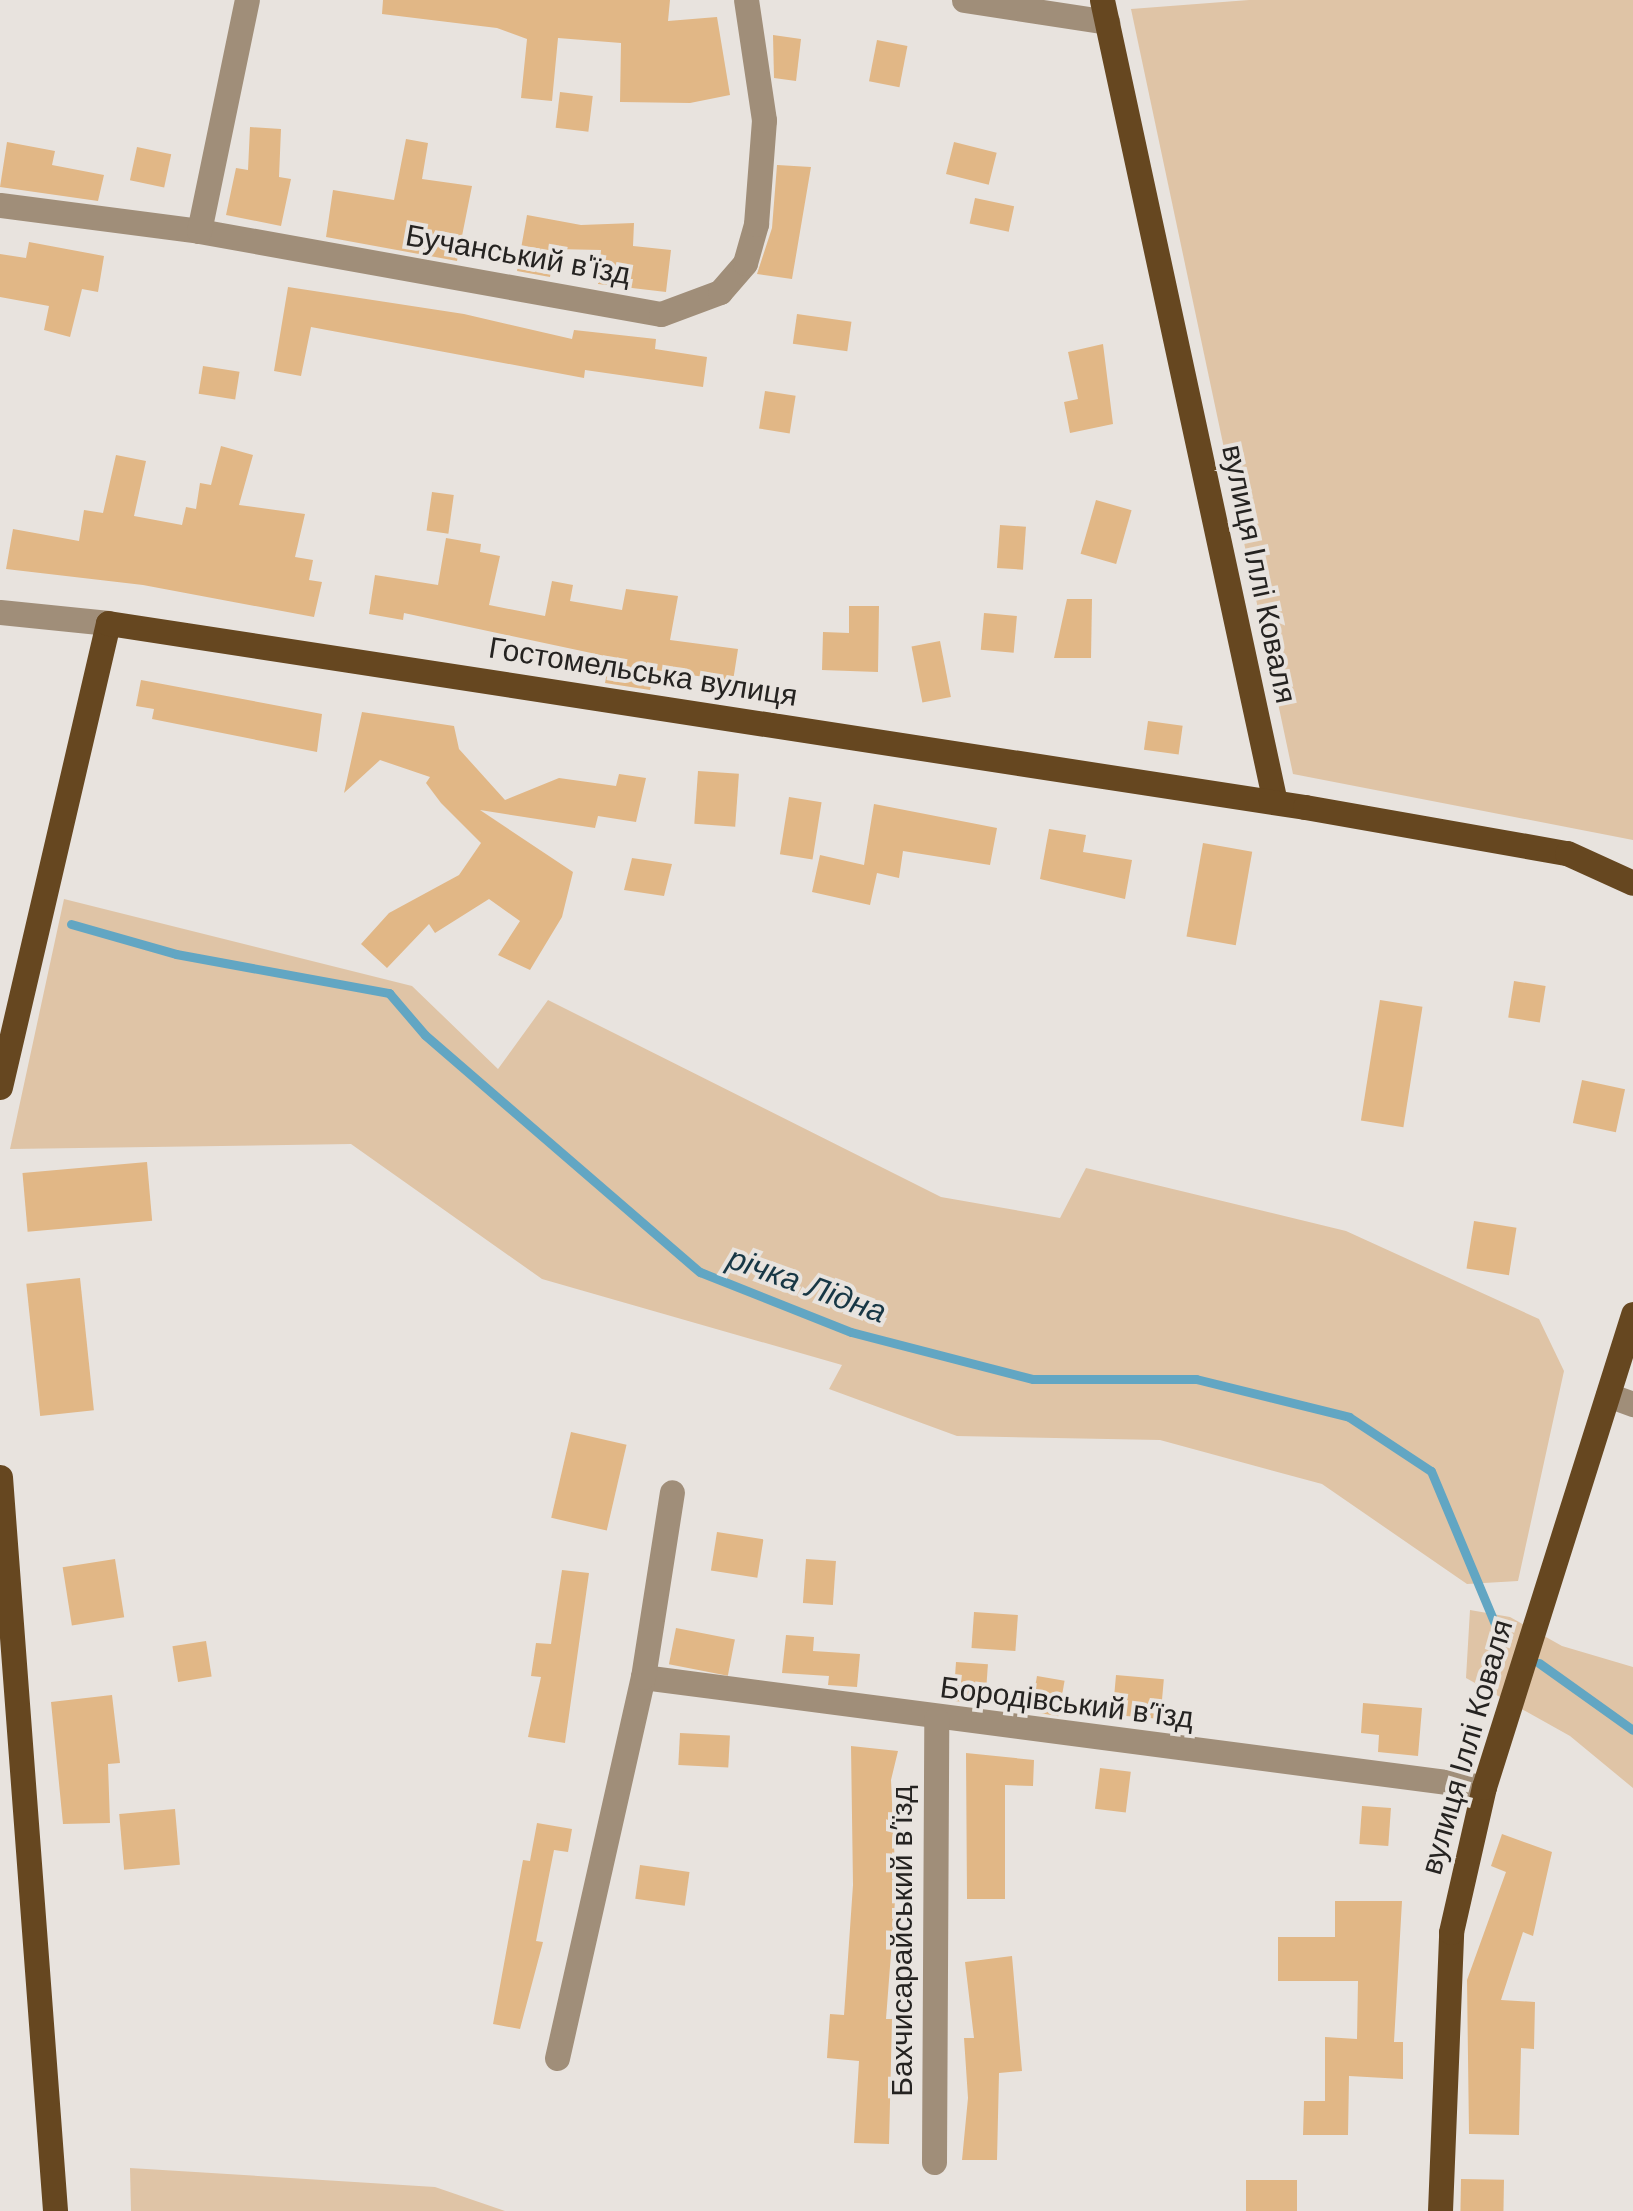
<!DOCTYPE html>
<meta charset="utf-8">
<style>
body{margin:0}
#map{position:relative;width:1633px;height:2211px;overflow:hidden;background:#e8e3de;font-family:"DM Sans",sans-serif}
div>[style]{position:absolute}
.green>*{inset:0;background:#dfc4a6}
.stream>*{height:9px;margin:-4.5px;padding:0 4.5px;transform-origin:4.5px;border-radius:4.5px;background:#62a6c3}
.building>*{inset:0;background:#e1b786;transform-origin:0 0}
.street>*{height:25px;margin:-12.5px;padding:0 12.5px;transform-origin:12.5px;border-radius:12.5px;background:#a08e79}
.primary>*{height:25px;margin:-12.5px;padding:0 12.5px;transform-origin:12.5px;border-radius:12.5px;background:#664720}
span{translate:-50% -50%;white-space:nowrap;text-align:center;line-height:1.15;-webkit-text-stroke:8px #e8e3de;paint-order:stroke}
.street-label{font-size:30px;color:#252321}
.water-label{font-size:32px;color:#173745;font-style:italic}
</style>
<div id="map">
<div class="green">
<i style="clip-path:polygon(1249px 0,1633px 0,1633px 840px,1293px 774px,1131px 9px)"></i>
<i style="clip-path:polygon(64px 899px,412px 986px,498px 1069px,548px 1000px,941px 1197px,1060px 1218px,1086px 1168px,1346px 1231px,1539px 1319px,1564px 1371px,1518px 1581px,1467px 1584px,1322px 1484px,1160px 1440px,957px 1436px,829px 1389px,842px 1365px,542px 1279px,351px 1144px,10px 1149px)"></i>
<i style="clip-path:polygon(1470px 1610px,1510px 1617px,1562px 1646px,1633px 1667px,1633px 1788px,1570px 1736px,1466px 1678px)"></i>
<i style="clip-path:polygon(130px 2168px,435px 2187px,505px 2211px,131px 2211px)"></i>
</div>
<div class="stream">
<i style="left:71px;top:924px;width:109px;rotate:15.9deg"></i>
<i style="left:176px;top:954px;width:217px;rotate:10.4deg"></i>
<i style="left:389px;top:993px;width:55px;rotate:49.4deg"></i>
<i style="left:425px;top:1035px;width:363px;rotate:40.8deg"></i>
<i style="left:700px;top:1272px;width:162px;rotate:21.7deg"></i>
<i style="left:851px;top:1332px;width:188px;rotate:14.5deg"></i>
<i style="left:1033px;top:1379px;width:163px"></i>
<i style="left:1196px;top:1379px;width:158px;rotate:13.9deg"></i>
<i style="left:1349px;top:1417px;width:98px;rotate:33.4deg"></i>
<i style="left:1431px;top:1471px;width:184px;rotate:67.3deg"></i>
<i style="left:1539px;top:1663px;width:115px;rotate:35.5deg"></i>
</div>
<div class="building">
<i style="clip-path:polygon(383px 0,670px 0,668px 21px,717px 17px,730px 95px,690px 103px,620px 102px,621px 43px,558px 38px,552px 101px,521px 98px,527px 39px,497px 28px,382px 14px)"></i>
<i style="clip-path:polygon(773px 35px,801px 39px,796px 81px,774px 78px)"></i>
<i style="left:877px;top:40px;width:31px;height:42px;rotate:11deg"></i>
<i style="left:560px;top:92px;width:33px;height:36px;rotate:7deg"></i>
<i style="clip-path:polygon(250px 127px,281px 129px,279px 177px,291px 179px,281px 226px,226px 215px,236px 168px,248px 170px)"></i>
<i style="clip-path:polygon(406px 139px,428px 143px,422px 179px,472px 186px,457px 261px,326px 237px,333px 190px,394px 200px)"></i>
<i style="clip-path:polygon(7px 142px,55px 151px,52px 165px,104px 175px,98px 201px,0 187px)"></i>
<i style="left:954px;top:142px;width:44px;height:33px;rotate:14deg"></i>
<i style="left:137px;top:147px;width:35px;height:34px;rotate:12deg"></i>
<i style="clip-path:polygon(777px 165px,811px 167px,792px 279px,757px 274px,772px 228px)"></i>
<i style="left:975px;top:198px;width:40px;height:26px;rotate:12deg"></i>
<i style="clip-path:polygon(527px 215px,581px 225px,634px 223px,633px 246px,671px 250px,666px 292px,598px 284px,601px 250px,555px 249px,550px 277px,517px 271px)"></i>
<i style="clip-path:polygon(29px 242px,104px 256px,98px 292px,82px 289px,70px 337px,44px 330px,49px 306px,0 297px,0 254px,26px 258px)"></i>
<i style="clip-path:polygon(288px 287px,464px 314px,572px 339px,574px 330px,656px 339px,655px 349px,707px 357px,703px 387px,585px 370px,584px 378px,311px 327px,301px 376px,274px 371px)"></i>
<i style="left:797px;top:314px;width:55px;height:30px;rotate:8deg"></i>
<i style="clip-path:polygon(1103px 344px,1113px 424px,1070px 433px,1064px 402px,1078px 399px,1068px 352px)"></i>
<i style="left:203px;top:366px;width:37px;height:28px;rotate:9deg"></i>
<i style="left:765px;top:391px;width:31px;height:38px;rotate:9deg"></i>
<i style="clip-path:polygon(221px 446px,253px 455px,239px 505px,305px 514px,295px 557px,313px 560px,309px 580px,322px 582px,314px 617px,143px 585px,6px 569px,13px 529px,79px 541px,84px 510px,103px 513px,116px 455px,146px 461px,134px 516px,182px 525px,186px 507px,196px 509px,200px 483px,211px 485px)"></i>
<i style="left:432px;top:492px;width:22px;height:39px;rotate:8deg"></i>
<i style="left:1096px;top:500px;width:37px;height:56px;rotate:16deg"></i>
<i style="left:1000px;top:525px;width:26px;height:43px;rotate:4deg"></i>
<i style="clip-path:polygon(446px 538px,481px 544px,480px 552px,500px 556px,489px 605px,545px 616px,552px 581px,573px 585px,570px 601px,622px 610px,626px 589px,678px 596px,670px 640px,738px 649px,733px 681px,655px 670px,650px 690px,605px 683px,610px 657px,404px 613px,403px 620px,369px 614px,375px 575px,438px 585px)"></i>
<i style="clip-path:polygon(1067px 599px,1092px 599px,1091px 658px,1054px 658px)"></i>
<i style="clip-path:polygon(849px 606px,879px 606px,878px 672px,822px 670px,823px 632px,849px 633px)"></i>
<i style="left:984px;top:613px;width:33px;height:37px;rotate:5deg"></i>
<i style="left:940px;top:641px;width:57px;height:29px;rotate:79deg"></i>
<i style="clip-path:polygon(141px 680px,322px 714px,317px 752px,152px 719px,154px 709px,136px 706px)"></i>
<i style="clip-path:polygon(362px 712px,454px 726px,459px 749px,505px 800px,559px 778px,616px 786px,619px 774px,646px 778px,636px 822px,598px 816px,595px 828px,480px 810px,573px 872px,562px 917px,530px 970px,498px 955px,520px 921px,489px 899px,435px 933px,429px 924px,387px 968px,361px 944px,389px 913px,459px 875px,481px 843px,441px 803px,426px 783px,430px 777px,380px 760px,344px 793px)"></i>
<i style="left:1148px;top:721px;width:35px;height:29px;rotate:8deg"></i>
<i style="left:698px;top:771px;width:41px;height:53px;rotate:4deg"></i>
<i style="left:789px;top:797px;width:33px;height:58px;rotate:9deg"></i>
<i style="clip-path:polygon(874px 804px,997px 828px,990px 865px,903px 851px,899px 878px,877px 873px,870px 905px,812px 892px,820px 855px,864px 865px)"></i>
<i style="clip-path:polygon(1049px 829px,1086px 835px,1083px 852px,1132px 860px,1125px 899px,1040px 879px)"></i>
<i style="left:1203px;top:843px;width:50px;height:95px;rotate:10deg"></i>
<i style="clip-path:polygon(632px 858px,672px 864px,664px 896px,624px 890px)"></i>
<i style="left:1514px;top:981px;width:32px;height:37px;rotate:9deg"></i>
<i style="left:1380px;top:1000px;width:43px;height:122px;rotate:9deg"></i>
<i style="left:1582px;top:1080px;width:44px;height:44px;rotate:12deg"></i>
<i style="left:147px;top:1162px;width:59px;height:125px;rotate:85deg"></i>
<i style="left:1474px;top:1221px;width:43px;height:48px;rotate:9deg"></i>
<i style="left:80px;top:1278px;width:133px;height:54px;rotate:84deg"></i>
<i style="left:571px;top:1432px;width:57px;height:88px;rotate:13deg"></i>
<i style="left:717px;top:1532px;width:47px;height:39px;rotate:9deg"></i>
<i style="left:115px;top:1559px;width:59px;height:53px;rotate:81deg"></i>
<i style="left:806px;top:1559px;width:30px;height:44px;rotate:4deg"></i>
<i style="clip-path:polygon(562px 1570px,589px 1573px,565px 1743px,528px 1737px,541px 1677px,531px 1676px,536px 1643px,551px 1644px)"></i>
<i style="left:974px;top:1612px;width:44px;height:36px;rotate:4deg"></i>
<i style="left:676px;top:1628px;width:60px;height:37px;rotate:11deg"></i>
<i style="clip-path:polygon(786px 1635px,814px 1637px,813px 1651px,860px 1654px,857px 1687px,828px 1685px,829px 1676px,782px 1673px)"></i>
<i style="left:206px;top:1641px;width:36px;height:34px;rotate:81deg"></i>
<i style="left:956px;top:1662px;width:32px;height:39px;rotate:4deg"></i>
<i style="left:1116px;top:1675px;width:48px;height:40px;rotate:5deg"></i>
<i style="left:1037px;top:1676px;width:28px;height:36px;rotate:10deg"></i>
<i style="clip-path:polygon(112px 1695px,120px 1763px,108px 1764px,110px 1823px,63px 1824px,51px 1702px)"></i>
<i style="clip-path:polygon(1363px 1703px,1422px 1708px,1418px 1756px,1378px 1752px,1379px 1735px,1361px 1733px)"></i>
<i style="left:680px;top:1733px;width:50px;height:32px;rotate:3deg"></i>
<i style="clip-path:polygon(851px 1746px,898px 1751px,891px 1780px,896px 1888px,886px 2019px,892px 2019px,889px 2144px,854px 2143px,859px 2061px,827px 2058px,830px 2014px,844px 2015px,853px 1885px)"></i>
<i style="clip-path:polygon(966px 1753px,1034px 1760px,1033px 1786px,1005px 1785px,1005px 1899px,967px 1899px)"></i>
<i style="left:1100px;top:1768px;width:31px;height:41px;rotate:7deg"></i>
<i style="left:1362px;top:1806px;width:29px;height:38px;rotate:4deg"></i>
<i style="left:175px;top:1809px;width:56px;height:56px;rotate:85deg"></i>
<i style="clip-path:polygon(537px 1823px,572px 1829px,568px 1852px,554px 1850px,536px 1941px,543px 1942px,520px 2029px,493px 2024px,523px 1860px,530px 1861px)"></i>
<i style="clip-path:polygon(1502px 1834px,1552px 1852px,1533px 1936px,1523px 1932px,1501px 2000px,1535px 2002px,1534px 2049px,1521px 2048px,1519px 2135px,1469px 2134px,1467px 1980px,1506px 1872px,1491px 1866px)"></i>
<i style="left:640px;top:1865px;width:50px;height:34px;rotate:8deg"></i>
<i style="clip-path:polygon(1335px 1901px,1402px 1901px,1394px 2042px,1403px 2042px,1403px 2079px,1349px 2076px,1348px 2135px,1303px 2135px,1304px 2101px,1325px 2101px,1325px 2037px,1357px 2039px,1358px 1981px,1278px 1981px,1278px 1937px,1335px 1937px)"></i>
<i style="clip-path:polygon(1012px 1956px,1022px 2071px,999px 2073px,997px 2160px,962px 2160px,968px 2098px,964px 2038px,974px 2038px,965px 1962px)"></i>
<i style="left:1461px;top:2179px;width:43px;height:32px;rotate:1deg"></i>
<i style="left:1246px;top:2180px;width:51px;height:31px"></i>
</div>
<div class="street">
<i style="left:964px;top:0;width:145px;rotate:8.7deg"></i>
<i style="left:0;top:205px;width:201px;rotate:7.4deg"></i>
<i style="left:199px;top:231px;width:469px;rotate:10.2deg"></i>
<i style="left:661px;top:314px;width:63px;rotate:-20.4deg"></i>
<i style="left:720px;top:292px;width:38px;rotate:-49deg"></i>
<i style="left:745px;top:263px;width:41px;rotate:-74.2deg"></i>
<i style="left:756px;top:224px;width:104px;rotate:-85.6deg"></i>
<i style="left:764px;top:120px;width:121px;rotate:-98.5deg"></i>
<i style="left:199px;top:231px;width:236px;rotate:-78.3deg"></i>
<i style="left:0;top:612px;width:109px;rotate:5.8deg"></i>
<i style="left:1608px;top:1395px;width:27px;rotate:20deg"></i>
<i style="left:643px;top:1677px;width:848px;rotate:7.45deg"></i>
<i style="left:557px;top:2058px;width:391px;rotate:-77.3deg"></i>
<i style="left:643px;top:1677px;width:187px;rotate:-81.1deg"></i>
<i style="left:934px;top:2162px;width:443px;rotate:-89.7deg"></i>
</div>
<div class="primary">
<i style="left:1102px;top:0;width:820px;rotate:77.83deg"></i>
<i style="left:0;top:1087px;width:476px;rotate:-76.9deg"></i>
<i style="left:108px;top:623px;width:1211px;rotate:8.74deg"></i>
<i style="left:1305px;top:807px;width:266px;rotate:10deg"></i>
<i style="left:1567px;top:853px;width:72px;rotate:24.4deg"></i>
<i style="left:0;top:1477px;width:736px;rotate:85.71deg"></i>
<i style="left:1440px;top:2211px;width:279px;rotate:-87.7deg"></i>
<i style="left:1451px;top:1932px;width:149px;rotate:-77.2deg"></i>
<i style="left:1484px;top:1787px;width:496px;rotate:-72.5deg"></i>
</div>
<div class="street-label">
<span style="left:518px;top:255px;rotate:10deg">Бучанський в'їзд</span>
<span style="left:1259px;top:574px;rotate:78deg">вулиця Іллі Коваля</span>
<span style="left:643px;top:672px;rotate:9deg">Гостомельська вулиця</span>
<span style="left:1067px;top:1703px;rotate:7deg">Бородівський в’їзд</span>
<span style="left:1467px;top:1747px;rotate:-74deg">вулиця Іллі Коваля</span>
<span style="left:902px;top:1941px;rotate:-90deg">Бахчисарайський в’їзд</span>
</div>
<div class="water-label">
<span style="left:807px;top:1285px;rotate:20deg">річка Лідна</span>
</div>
</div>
